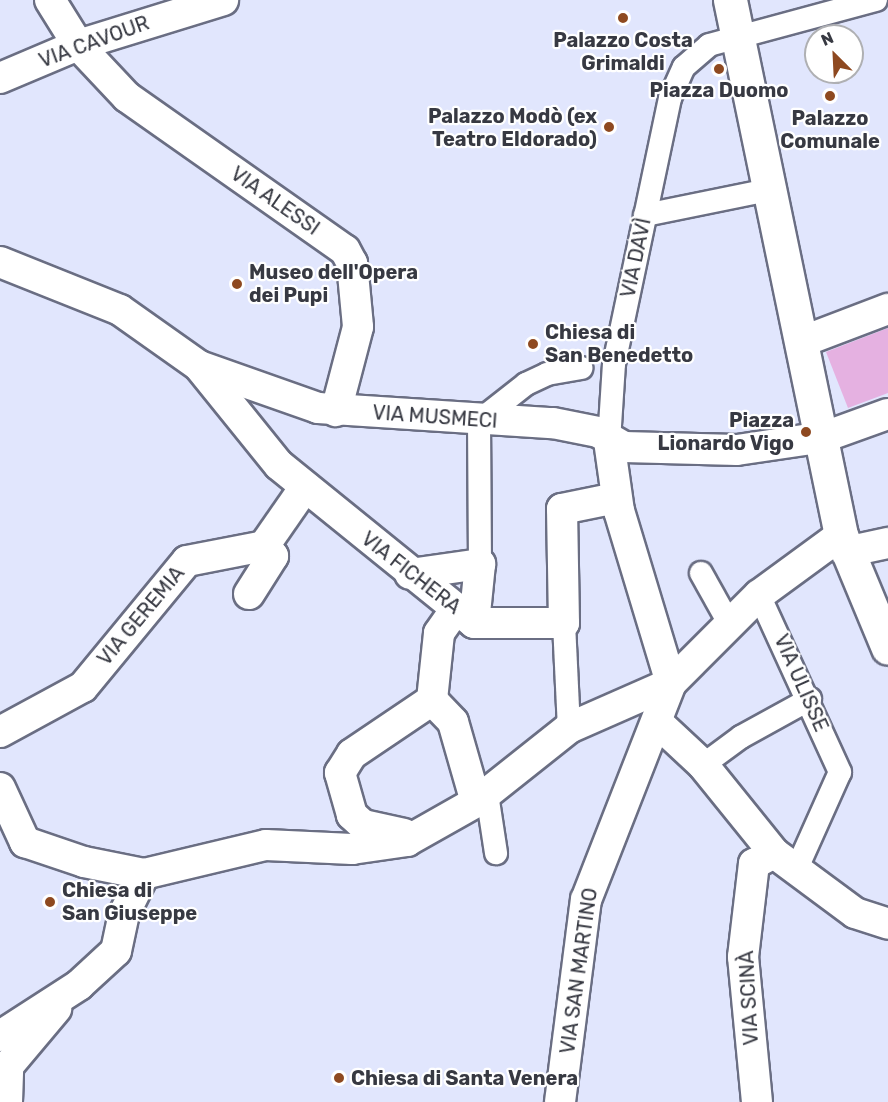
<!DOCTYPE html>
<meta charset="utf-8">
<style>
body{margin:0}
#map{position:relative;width:888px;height:1102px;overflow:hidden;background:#e1e6fd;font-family:Rubik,sans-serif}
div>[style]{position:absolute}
.green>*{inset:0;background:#e5b1e1}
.roads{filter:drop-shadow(2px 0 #6a6e83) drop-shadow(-2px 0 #6a6e83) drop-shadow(0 2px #6a6e83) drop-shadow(0 -2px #6a6e83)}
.pedestrian>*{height:22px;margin:-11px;padding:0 11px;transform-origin:11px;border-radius:11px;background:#fff}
.minor>*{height:30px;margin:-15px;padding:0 15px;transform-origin:15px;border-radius:15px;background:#fff}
.tertiary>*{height:33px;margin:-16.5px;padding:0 16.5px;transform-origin:16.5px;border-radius:16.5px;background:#fff}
.dots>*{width:16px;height:16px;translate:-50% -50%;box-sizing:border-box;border:3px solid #fff;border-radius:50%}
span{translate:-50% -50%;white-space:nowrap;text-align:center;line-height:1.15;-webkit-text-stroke:4.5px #fff;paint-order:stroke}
.poi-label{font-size:20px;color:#373942;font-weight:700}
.right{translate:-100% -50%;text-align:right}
.left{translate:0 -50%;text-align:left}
.street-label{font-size:20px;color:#373942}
.north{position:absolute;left:804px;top:24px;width:60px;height:60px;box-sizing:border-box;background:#fff;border:2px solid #afb0b3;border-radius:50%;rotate:336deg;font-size:16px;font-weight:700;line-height:24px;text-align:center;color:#373942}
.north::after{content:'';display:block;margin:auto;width:21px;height:27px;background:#8e4920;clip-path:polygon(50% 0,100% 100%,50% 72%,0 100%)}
</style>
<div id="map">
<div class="green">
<i style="clip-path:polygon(888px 328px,888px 393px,848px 408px,826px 352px)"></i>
</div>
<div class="roads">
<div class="pedestrian">
<i style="left:645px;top:215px;width:131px;rotate:-11.5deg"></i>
<i style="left:609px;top:441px;width:77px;rotate:-86.3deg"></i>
<i style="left:614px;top:364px;width:272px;rotate:-78.1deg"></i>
<i style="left:670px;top:98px;width:34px;rotate:-66deg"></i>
<i style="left:684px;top:67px;width:33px;rotate:-41deg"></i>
<i style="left:709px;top:45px;width:173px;rotate:-15.1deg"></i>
<i style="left:480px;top:564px;width:143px;rotate:-90.4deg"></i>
<i style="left:479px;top:421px;width:60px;rotate:-38.2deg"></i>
<i style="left:526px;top:384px;width:23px;rotate:-25deg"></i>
<i style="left:547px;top:374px;width:35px;rotate:-10deg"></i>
<i style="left:701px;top:573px;width:57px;rotate:60.8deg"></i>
<i style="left:759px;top:595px;width:195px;rotate:65.4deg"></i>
<i style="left:840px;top:772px;width:105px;rotate:114.1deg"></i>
<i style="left:564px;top:623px;width:105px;rotate:87.3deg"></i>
<i style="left:703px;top:765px;width:47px;rotate:-36.4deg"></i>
<i style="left:741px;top:737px;width:79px;rotate:-28.8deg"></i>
<i style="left:487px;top:794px;width:60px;rotate:81.3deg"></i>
</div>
<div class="minor">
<i style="left:50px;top:0;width:53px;rotate:58.1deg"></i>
<i style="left:78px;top:45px;width:71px;rotate:46.7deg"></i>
<i style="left:127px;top:97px;width:266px;rotate:35.1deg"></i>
<i style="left:345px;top:250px;width:15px;rotate:62deg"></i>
<i style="left:352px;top:263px;width:64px;rotate:84.6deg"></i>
<i style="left:358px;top:327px;width:87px;rotate:104.7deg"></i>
<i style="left:0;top:78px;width:85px;rotate:-22.9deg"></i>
<i style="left:78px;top:45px;width:152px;rotate:-17.2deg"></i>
<i style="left:0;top:262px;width:129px;rotate:21.8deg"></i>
<i style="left:120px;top:310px;width:97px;rotate:35.3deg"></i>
<i style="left:199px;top:366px;width:127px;rotate:51.1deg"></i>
<i style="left:279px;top:465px;width:251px;rotate:39deg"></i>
<i style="left:474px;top:623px;width:90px"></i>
<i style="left:564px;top:623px;width:114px;rotate:-91deg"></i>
<i style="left:562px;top:509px;width:55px;rotate:-11.5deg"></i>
<i style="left:804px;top:341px;width:90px;rotate:-20.9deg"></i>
<i style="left:199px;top:366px;width:126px;rotate:19.4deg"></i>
<i style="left:318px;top:408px;width:235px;rotate:3.7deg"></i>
<i style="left:553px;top:423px;width:46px;rotate:11.3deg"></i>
<i style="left:598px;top:432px;width:30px;rotate:30deg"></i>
<i style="left:624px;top:447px;width:113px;rotate:1.5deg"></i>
<i style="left:737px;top:450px;width:88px;rotate:-8.5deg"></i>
<i style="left:824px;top:437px;width:68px;rotate:-19.8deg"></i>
<i style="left:846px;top:552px;width:43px;rotate:-12.1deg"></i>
<i style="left:410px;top:574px;width:71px;rotate:-8.1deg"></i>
<i style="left:480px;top:564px;width:59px;rotate:95.8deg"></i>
<i style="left:249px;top:594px;width:45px;rotate:-57.7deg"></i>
<i style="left:273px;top:556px;width:13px;rotate:-132deg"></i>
<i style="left:432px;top:700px;width:67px;rotate:-84deg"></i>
<i style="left:439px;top:633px;width:29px;rotate:-55deg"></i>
<i style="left:658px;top:723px;width:62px;rotate:43deg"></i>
<i style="left:703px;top:765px;width:113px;rotate:51.1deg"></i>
<i style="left:774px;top:853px;width:101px;rotate:36.5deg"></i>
<i style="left:855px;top:913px;width:35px;rotate:18deg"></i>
<i style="left:0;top:732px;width:94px;rotate:-28.5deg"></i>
<i style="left:83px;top:687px;width:163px;rotate:-50.5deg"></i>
<i style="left:187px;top:561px;width:78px;rotate:-11deg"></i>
<i style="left:264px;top:546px;width:72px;rotate:-55.2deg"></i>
<i style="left:0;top:788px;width:60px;rotate:65.2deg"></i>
<i style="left:404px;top:834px;width:42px;rotate:-167.6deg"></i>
<i style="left:363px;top:825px;width:15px;rotate:-138deg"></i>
<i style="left:352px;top:815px;width:44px;rotate:-105.9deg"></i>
<i style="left:340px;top:773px;width:22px;rotate:-58deg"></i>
<i style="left:352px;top:754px;width:97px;rotate:-34deg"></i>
<i style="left:432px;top:700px;width:30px;rotate:46deg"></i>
<i style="left:453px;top:722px;width:83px;rotate:74deg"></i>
<i style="left:25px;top:842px;width:62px;rotate:18.7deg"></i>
<i style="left:84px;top:862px;width:61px;rotate:11.3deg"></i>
<i style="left:144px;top:874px;width:125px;rotate:-13.4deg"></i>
<i style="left:266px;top:845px;width:86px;rotate:2.7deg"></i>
<i style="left:352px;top:849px;width:56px;rotate:-8.3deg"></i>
<i style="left:407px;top:841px;width:79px;rotate:-29.5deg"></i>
<i style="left:476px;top:802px;width:119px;rotate:-38.5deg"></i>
<i style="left:569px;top:728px;width:111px;rotate:-23.8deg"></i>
<i style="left:671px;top:683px;width:124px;rotate:-45deg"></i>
<i style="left:759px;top:595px;width:102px;rotate:-36.2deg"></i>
<i style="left:0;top:1036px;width:94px;rotate:-32.8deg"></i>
<i style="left:79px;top:985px;width:50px;rotate:-42.6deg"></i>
<i style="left:116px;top:951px;width:38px;rotate:-78deg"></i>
<i style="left:124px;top:914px;width:45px;rotate:-63.4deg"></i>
<i style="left:7px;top:1102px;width:36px;rotate:-88deg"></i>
<i style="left:8px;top:1066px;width:75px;rotate:-49.9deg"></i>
<i style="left:560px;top:1102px;width:204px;rotate:-82.7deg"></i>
<i style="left:586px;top:900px;width:233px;rotate:-68.6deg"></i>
<i style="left:671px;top:683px;width:180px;rotate:-106.8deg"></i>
<i style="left:619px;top:511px;width:71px;rotate:-98.1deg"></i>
<i style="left:757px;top:1102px;width:146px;rotate:-95.5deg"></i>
<i style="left:743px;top:957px;width:94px;rotate:-83.3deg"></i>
<i style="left:754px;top:864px;width:23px;rotate:-29deg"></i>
</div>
<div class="tertiary">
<i style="left:730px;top:0;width:546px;rotate:78.28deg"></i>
<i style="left:841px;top:535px;width:122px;rotate:67.4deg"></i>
</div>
</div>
<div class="dots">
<i style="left:623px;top:18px;background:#8e4920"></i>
<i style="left:719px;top:69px;background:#8e4920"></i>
<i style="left:830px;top:96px;background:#8e4920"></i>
<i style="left:609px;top:127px;background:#8e4920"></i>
<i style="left:237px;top:284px;background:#8e4920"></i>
<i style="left:533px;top:344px;background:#8e4920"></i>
<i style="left:806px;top:432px;background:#8e4920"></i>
<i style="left:50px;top:902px;background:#8e4920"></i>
<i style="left:339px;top:1078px;background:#8e4920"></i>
</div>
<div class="poi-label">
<span style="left:623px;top:52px">Palazzo Costa<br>Grimaldi</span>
<span style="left:719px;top:90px">Piazza Duomo</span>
<span class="right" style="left:597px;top:128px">Palazzo Modò (ex<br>Teatro Eldorado)</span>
<span style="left:830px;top:130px">Palazzo<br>Comunale</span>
<span class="left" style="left:249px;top:284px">Museo dell'Opera<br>dei Pupi</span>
<span class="left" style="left:545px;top:344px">Chiesa di<br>San Benedetto</span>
<span class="right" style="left:794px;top:432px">Piazza<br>Lionardo Vigo</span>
<span class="left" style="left:62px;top:902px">Chiesa di<br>San Giuseppe</span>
<span class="left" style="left:351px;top:1078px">Chiesa di Santa Venera</span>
</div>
<div class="street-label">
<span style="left:94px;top:42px;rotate:-20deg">VIA CAVOUR</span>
<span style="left:275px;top:201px;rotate:35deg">VIA ALESSI</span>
<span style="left:636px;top:258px;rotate:-78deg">VIA DAVÌ</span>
<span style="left:435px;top:417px;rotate:4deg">VIA MUSMECI</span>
<span style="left:411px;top:573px;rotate:38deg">VIA FICHERA</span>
<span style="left:141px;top:616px;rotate:-50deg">VIA GEREMIA</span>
<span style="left:801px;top:683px;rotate:66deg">VIA ULISSE</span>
<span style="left:579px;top:971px;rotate:-82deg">VIA SAN MARTINO</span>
<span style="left:749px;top:998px;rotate:-93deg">VIA SCINÀ</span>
</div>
<div class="north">N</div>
</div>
